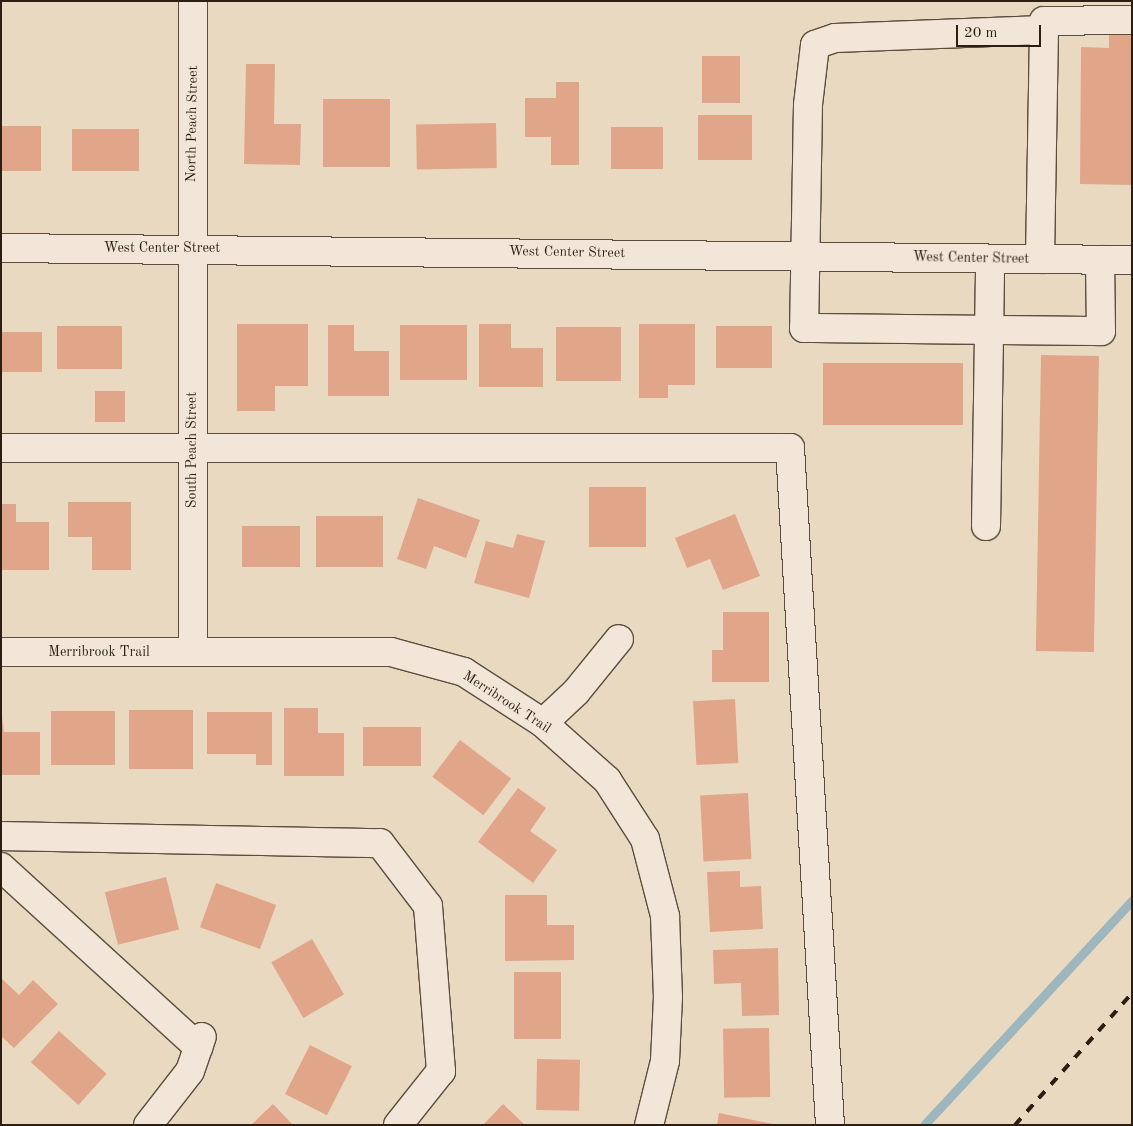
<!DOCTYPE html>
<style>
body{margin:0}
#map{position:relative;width:1133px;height:1126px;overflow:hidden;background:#ead9c1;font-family:"Old Standard TT",serif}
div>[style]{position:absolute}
.stream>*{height:9px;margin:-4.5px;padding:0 4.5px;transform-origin:4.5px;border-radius:4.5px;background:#9eb7be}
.building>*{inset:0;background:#e1a589;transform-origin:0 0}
.roads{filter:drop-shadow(1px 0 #5c4d3e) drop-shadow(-1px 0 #5c4d3e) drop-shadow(0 1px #5c4d3e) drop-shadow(0 -1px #5c4d3e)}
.minor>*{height:28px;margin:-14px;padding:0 14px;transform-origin:14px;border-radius:14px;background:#f1e6d7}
.rail>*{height:4px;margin-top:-2px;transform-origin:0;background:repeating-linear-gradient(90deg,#2c1e13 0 9px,transparent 0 18px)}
span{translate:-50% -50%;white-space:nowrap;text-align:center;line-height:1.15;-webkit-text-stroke:4px #f1e6d7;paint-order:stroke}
.street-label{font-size:14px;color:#2c1e13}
.frame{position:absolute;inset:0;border:2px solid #2c1e13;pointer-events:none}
.scale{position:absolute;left:956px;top:25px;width:85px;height:22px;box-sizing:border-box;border:2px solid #2c1e13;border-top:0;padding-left:6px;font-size:15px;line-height:18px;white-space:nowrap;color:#2c1e13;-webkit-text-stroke:4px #f1e6d7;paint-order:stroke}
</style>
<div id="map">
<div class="stream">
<i style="left:924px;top:1125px;width:306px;rotate:-47.2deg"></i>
</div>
<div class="building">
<i style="clip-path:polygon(1109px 33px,1132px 33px,1132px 185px,1080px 184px,1081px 47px,1109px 48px)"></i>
<i style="left:702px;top:56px;width:38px;height:47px"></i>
<i style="clip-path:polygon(246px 64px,275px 64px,274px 124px,301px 124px,300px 165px,244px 164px)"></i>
<i style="clip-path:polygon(556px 82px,579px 82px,579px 165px,551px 165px,551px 137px,525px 137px,525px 98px,556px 98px)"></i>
<i style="left:323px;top:99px;width:67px;height:68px"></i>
<i style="left:698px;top:115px;width:54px;height:45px"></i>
<i style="left:496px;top:123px;width:45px;height:80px;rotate:89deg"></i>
<i style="left:1px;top:126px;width:40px;height:45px"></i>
<i style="left:611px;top:127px;width:52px;height:42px"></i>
<i style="left:72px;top:129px;width:67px;height:42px"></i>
<i style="clip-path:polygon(237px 324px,308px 324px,308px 386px,275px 386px,275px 411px,237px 411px)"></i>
<i style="clip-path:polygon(479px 324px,511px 324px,511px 348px,543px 348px,543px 387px,479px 387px)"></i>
<i style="clip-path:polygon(639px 324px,695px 324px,695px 385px,668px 385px,668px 398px,639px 398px)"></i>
<i style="clip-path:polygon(328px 325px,354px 325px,354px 351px,389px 351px,389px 396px,328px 396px)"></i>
<i style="left:400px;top:325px;width:67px;height:55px"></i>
<i style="left:57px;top:326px;width:65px;height:43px"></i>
<i style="left:716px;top:326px;width:56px;height:42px"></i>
<i style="left:556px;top:327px;width:65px;height:54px"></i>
<i style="left:1px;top:332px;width:41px;height:40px"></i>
<i style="left:1041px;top:355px;width:58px;height:296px;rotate:1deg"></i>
<i style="left:823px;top:363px;width:140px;height:62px"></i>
<i style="left:95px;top:391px;width:30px;height:31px"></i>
<i style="left:589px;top:487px;width:57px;height:60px"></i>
<i style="clip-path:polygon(418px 498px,480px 520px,466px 558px,434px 546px,426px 569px,397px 559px)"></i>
<i style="clip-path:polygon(68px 502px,131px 502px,131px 570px,92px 570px,92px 537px,68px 537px)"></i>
<i style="clip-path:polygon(1px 504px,16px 504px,16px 522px,49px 522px,49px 570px,1px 570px)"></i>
<i style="clip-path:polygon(735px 514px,760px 576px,723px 590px,710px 559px,687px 568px,675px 538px)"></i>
<i style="left:316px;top:516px;width:67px;height:51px"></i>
<i style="left:242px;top:526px;width:58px;height:41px"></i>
<i style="clip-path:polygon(517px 534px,545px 541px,529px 598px,474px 583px,486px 541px,513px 548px)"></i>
<i style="clip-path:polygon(723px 612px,769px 612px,769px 682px,712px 682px,712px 650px,723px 650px)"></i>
<i style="left:735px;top:699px;width:64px;height:42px;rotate:87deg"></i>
<i style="clip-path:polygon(284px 708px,318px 708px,318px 733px,344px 733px,344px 776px,284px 776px)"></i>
<i style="clip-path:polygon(1px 709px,4px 732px,40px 732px,40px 775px,1px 775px)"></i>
<i style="left:129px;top:710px;width:64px;height:59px"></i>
<i style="left:51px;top:711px;width:64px;height:54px"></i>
<i style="clip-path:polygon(207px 712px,272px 712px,272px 765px,256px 765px,256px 754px,207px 754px)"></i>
<i style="left:363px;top:727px;width:58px;height:39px"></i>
<i style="left:460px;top:740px;width:64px;height:46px;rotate:37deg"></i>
<i style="clip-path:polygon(518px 788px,546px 808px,530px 831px,557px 850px,533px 883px,478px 842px)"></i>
<i style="left:748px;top:793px;width:66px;height:48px;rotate:87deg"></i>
<i style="clip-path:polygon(740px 871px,740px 887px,761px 886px,763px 929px,710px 932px,707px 872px)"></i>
<i style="left:166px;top:877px;width:54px;height:63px;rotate:76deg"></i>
<i style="left:216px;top:883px;width:64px;height:47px;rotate:20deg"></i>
<i style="clip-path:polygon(505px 895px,547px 895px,547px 925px,574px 925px,574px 960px,505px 961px)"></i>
<i style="left:312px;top:939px;width:64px;height:47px;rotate:60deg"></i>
<i style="clip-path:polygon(778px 948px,779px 1015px,742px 1016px,741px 983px,714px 984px,713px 950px)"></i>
<i style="left:514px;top:972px;width:47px;height:67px"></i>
<i style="clip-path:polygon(1px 978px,19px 995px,33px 980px,58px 1004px,14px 1048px,1px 1036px)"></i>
<i style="left:769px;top:1028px;width:69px;height:46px;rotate:89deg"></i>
<i style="left:59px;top:1031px;width:64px;height:42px;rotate:42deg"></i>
<i style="left:310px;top:1045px;width:47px;height:55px;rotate:27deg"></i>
<i style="left:537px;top:1059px;width:43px;height:51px;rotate:1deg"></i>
<i style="clip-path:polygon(273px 1104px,293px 1125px,251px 1125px)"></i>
<i style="clip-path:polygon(503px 1104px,525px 1125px,483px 1125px)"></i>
<i style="clip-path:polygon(719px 1113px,773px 1124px,773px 1125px,717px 1125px)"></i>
</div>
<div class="roads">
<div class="minor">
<i style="left:193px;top:1px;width:651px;rotate:90deg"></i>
<i style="left:1043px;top:30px;width:208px;rotate:177.8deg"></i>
<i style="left:835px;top:38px;width:21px;rotate:161deg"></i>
<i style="left:815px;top:45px;width:60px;rotate:96.7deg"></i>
<i style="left:808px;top:105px;width:223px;rotate:91deg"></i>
<i style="left:804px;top:328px;width:297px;rotate:0.6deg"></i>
<i style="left:1101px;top:331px;width:71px;rotate:-90.8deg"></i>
<i style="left:1px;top:248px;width:1131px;rotate:0.61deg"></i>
<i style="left:1040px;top:259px;width:238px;rotate:-89deg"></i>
<i style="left:1044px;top:21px;width:88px;rotate:-0.7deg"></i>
<i style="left:1px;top:448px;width:789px"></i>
<i style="left:790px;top:448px;width:678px;rotate:86.62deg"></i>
<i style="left:986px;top:526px;width:267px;rotate:-89.1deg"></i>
<i style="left:1px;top:652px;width:390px"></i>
<i style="left:391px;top:652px;width:76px;rotate:15.3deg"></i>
<i style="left:464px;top:672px;width:94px;rotate:32.8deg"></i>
<i style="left:543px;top:723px;width:86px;rotate:41.7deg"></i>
<i style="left:607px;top:780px;width:70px;rotate:57.2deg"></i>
<i style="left:645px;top:839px;width:80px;rotate:75.4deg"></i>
<i style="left:665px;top:916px;width:81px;rotate:87.9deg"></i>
<i style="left:668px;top:997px;width:64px;rotate:92.7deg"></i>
<i style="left:665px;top:1061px;width:66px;rotate:104deg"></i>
<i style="left:543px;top:723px;width:45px;rotate:-43.2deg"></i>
<i style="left:576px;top:692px;width:68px;rotate:-50.9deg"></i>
<i style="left:1px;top:836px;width:379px;rotate:1.1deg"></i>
<i style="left:380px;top:843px;width:79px;rotate:52.7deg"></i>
<i style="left:428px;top:906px;width:166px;rotate:85.5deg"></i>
<i style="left:441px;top:1071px;width:69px;rotate:128.5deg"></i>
<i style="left:1px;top:867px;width:267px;rotate:42.4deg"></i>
<i style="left:148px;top:1125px;width:68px;rotate:-52.1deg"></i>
<i style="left:190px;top:1071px;width:36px;rotate:-71deg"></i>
</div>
</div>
<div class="rail">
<i style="left:1015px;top:1125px;width:176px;rotate:-48.4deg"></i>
</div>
<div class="street-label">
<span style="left:192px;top:124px;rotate:-89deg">North Peach Street</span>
<span style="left:162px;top:248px">West Center Street</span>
<span style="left:567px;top:252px;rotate:1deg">West Center Street</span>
<span style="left:971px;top:258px;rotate:1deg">West Center Street</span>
<span style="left:192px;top:450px;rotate:-90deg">South Peach Street</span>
<span style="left:99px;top:652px">Merribrook Trail</span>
<span style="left:507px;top:702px;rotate:33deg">Merribrook Trail</span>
</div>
<div class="frame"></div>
<div class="scale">20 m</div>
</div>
